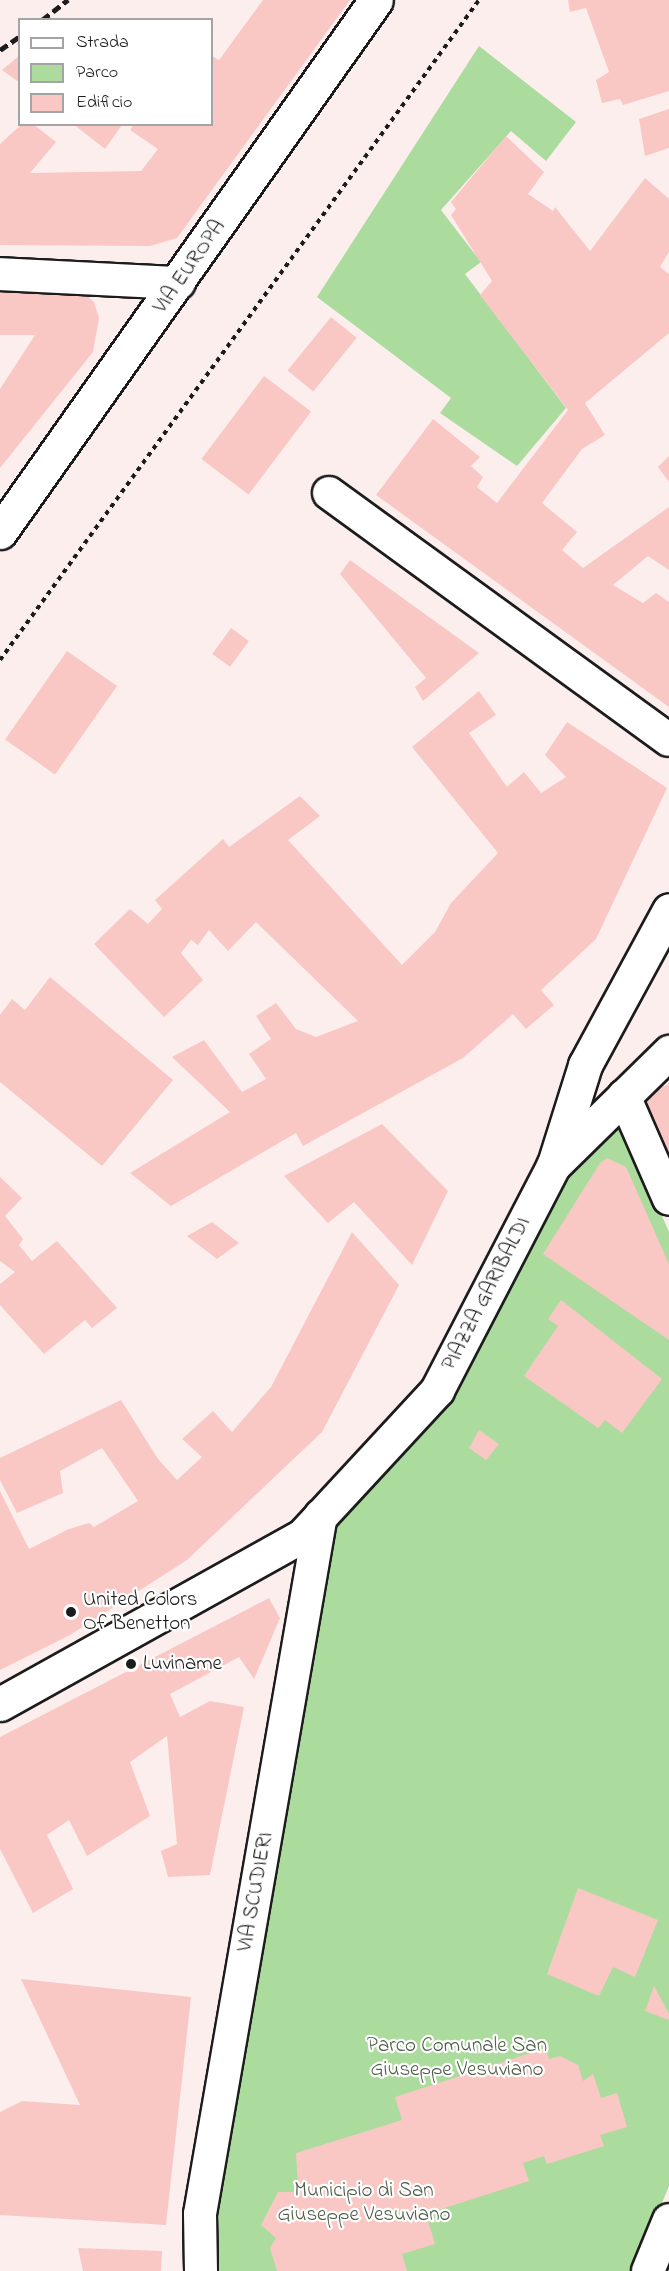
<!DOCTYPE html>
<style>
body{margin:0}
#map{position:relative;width:669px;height:2271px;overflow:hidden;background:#fdeeee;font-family:"Indie Flower",sans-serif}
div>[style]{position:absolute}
.green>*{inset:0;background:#abdc9d}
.building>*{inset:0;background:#f9c8c5;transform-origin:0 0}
.path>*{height:4px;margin-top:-2px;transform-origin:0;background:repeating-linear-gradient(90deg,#1c1c1c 0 4.5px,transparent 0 9px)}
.roads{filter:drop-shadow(2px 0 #1c1c1c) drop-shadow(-2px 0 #1c1c1c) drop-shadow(0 2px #1c1c1c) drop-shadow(0 -2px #1c1c1c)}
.minor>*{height:32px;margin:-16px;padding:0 16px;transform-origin:16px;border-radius:16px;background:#fff}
.secondary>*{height:33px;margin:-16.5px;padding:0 16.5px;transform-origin:16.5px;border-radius:16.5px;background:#fff}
.rail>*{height:4.5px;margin-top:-2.25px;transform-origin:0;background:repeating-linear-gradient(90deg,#1c1c1c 0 9px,transparent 0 13.5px)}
.dots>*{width:16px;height:16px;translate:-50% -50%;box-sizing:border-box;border:3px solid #fff;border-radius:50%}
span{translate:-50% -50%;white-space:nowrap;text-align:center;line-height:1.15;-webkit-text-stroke:4.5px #fff;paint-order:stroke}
.street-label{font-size:21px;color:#1c1c1c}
.poi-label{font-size:21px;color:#1c1c1c}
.left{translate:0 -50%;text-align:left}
.park-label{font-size:21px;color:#4e5f49}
.legend{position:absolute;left:18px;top:18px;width:195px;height:108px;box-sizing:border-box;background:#fff;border:2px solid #a4a4a4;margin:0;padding:8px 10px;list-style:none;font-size:18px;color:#1c1c1c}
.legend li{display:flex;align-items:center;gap:12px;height:30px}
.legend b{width:30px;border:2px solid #a4a4a4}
</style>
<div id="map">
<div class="green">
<i style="clip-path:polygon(479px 46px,576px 122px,546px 161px,511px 131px,441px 210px,481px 262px,465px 274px,566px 408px,517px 466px,440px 413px,451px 398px,317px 297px)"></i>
<i style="clip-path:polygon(620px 1119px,669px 1232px,669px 2186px,634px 2271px,215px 2271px,214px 2211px,336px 1523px,562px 1180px)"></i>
</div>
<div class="building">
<i style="clip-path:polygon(263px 0,350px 0,177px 238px,150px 246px,0 245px,0 144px,22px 124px,33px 124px,56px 142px,30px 173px,141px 171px,158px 149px,130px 130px,134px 124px,212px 124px,212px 56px,219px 60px)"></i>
<i style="clip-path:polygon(568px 0,669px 0,669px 91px,623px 105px,620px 99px,602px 103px,596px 80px,609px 72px,586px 8px,570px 12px)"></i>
<i style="clip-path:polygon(20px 55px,20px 83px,2px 70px)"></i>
<i style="clip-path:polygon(669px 109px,669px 148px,645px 156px,639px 119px)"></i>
<i style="clip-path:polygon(73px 124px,120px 124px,122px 125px,105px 149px)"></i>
<i style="clip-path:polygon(506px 136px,544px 172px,528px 194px,553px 211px,555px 207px,590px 251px,645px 178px,669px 199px,669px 252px,660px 267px,669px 274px,669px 333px,585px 403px,605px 435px,582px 449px,542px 503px,577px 532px,562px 550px,583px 568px,669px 507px,669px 570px,648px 556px,613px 585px,643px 603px,656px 593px,669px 602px,669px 707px,376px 495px,433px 419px,480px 457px,471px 466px,483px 477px,477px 487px,497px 503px,568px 410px,480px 295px,492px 281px,451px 215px,456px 209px,451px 202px)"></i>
<i style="clip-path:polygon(0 281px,76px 286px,94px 302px,99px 318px,93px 352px,0 468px,0 389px,35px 335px,0 335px)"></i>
<i style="left:331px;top:317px;width:33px;height:69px;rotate:39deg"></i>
<i style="left:264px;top:376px;width:59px;height:104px;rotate:37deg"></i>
<i style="clip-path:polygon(669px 456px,669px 482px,658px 467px)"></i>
<i style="clip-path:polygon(350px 560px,479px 653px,423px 701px,415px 687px,426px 678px,340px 574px)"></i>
<i style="left:231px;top:628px;width:22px;height:32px;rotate:36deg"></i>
<i style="left:67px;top:651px;width:61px;height:108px;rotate:35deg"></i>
<i style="clip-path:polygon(479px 691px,496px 715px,469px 733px,507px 787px,524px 772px,541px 793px,566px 777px,545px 755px,567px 722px,667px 788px,596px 939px,541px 990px,554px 1005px,526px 1029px,513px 1014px,463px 1058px,303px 1146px,296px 1133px,171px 1206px,130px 1173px,230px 1112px,172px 1057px,204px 1040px,242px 1092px,266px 1079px,249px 1054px,271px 1039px,256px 1016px,276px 1003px,296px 1029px,316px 1037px,358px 1021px,256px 922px,228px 951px,209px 930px,198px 945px,191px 940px,181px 953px,203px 980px,164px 1017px,94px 944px,130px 909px,148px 924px,162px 909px,155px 900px,223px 839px,229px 847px,300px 796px,320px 816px,288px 840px,402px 965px,435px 932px,451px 903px,498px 853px,412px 747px)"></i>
<i style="clip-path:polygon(50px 977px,173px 1080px,102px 1166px,0 1082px,0 1015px,12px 999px,25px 1010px)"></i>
<i style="clip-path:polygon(669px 1084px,669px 1153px,642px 1096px)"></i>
<i style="clip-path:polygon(382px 1124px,448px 1191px,412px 1265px,354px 1202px,328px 1223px,284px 1176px)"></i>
<i style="clip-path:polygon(607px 1158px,626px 1167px,669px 1264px,669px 1340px,543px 1254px,600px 1163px)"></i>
<i style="clip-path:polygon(0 1177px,22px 1198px,5px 1216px,23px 1239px,19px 1245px,32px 1261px,57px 1241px,117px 1308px,92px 1328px,85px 1320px,44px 1354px,0 1305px,0 1284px,15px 1272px,0 1261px)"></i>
<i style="clip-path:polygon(212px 1222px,239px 1243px,217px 1259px,187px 1236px)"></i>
<i style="clip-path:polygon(352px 1232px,399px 1285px,322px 1432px,187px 1560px,70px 1635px,0 1670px,0 1491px,29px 1549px,69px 1529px,89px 1523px,94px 1527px,138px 1501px,102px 1448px,60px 1471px,63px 1493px,17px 1513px,0 1480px,0 1458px,121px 1400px,158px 1459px,177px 1480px,202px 1457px,182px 1439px,213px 1411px,232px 1432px,271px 1387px)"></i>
<i style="clip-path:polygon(561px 1300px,662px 1379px,622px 1433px,605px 1420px,598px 1428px,524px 1376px,558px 1326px,548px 1319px)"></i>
<i style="clip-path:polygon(479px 1430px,499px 1444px,486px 1460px,469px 1448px)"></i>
<i style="clip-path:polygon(269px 1598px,280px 1618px,254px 1679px,239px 1657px,170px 1694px,180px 1717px,210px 1701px,244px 1707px,210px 1875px,168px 1877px,161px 1851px,177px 1844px,167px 1736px,130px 1762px,150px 1816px,87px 1856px,69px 1820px,47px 1835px,73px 1889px,33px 1913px,0 1849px,0 1737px)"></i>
<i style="clip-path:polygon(578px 1888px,658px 1920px,635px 1977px,613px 1967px,599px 1996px,547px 1974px)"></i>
<i style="clip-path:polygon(21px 1979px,191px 1997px,166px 2225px,0 2215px,0 2112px,22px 2101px,80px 2105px)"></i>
<i style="clip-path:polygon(654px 1986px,669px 2014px,669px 2020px,645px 2011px)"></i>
<i style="clip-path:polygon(546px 2048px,549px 2059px,560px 2056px,578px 2065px,583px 2081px,593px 2074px,601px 2098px,617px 2093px,627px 2127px,600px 2135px,604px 2146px,547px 2164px,544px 2156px,523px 2163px,529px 2181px,426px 2214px,435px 2244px,402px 2254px,407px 2271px,277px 2271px,270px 2248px,276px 2238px,261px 2225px,278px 2192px,294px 2192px,298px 2186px,296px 2153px,402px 2120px,395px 2097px)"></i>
<i style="clip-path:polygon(78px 2248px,162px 2251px,161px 2271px,83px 2271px)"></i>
</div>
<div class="path">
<i style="left:0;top:660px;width:816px;rotate:-54.03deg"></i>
</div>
<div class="roads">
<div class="minor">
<i style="left:0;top:274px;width:179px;rotate:2.9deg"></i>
<i style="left:329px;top:493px;width:420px;rotate:36deg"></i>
<i style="left:624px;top:1096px;width:112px;rotate:66.4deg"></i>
<i style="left:201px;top:2271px;width:57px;rotate:-91deg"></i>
<i style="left:200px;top:2214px;width:709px;rotate:-80.18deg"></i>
<i style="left:648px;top:2271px;width:55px;rotate:-67.6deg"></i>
</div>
<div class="secondary">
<i style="left:0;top:532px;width:651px;rotate:-54.75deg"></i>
<i style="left:555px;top:1161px;width:101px;rotate:-72.6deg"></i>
<i style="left:585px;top:1065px;width:176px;rotate:-61.5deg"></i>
<i style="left:0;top:1704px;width:346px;rotate:-29.1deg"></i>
<i style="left:302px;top:1536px;width:199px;rotate:-47.2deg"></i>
<i style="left:437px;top:1390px;width:252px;rotate:-62.6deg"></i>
<i style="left:553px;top:1166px;width:163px;rotate:-44.5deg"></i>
</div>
</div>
<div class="rail">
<i style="left:42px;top:20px;width:33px;rotate:-38deg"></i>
<i style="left:0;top:50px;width:24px;rotate:-35deg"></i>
</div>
<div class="dots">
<i style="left:71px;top:1612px;background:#1c1c1c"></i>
<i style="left:131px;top:1664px;background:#1c1c1c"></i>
</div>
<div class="street-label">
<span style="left:190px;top:267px;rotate:-55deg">VIA EUROPA</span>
<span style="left:487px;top:1294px;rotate:-63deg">PIAZZA GARIBALDI</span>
<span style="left:256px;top:1892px;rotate:-80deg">VIA SCUDIERI</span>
</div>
<div class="poi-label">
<span class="left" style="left:83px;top:1612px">United Colors<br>Of Benetton</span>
<span class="left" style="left:143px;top:1664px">Luviname</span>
</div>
<div class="park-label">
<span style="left:457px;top:2058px">Parco Comunale San<br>Giuseppe Vesuviano</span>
<span style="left:364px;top:2203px">Municipio di San<br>Giuseppe Vesuviano</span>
</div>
<ul class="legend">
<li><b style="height:8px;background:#fff"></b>Strada</li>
<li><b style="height:16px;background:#abdc9d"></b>Parco</li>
<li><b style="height:16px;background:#f9c8c5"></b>Edificio</li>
</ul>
</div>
